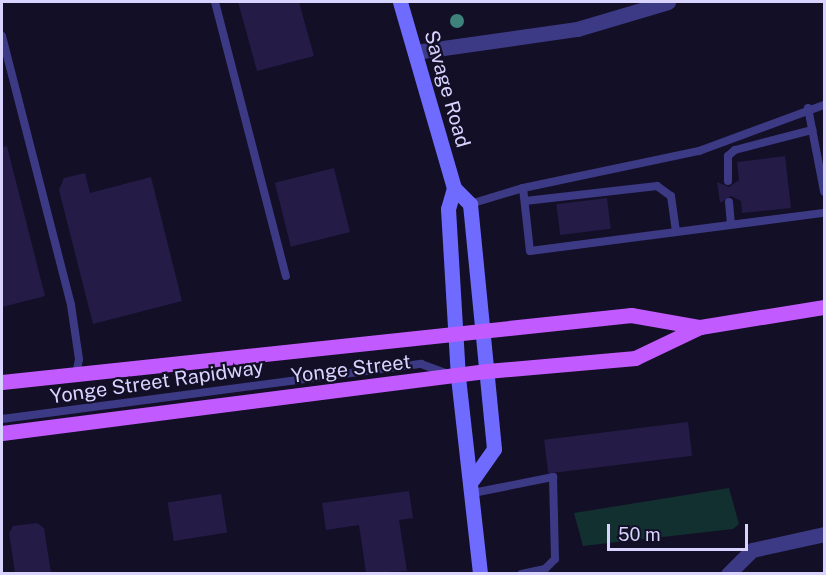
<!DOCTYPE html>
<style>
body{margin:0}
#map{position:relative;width:826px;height:575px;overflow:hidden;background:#130f26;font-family:"Public Sans",sans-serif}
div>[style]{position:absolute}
.green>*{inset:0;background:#12302f}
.building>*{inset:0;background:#241b47;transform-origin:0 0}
.lane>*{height:8px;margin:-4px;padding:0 4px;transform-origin:4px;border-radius:4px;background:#3d3a85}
.street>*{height:15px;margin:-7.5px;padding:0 7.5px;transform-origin:7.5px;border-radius:7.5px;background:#3d3a85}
.secondary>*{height:15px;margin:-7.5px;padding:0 7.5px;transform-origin:7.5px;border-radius:7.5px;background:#6f6bff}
.primary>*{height:15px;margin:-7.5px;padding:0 7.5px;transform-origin:7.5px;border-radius:7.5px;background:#c25bff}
.trees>*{width:14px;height:14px;margin:-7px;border-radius:50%;background:#3d827b}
span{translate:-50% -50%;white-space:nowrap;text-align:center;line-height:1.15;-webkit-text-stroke:4.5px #130f26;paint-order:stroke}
.street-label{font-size:20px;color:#d9d4ff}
.frame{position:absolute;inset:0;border:3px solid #d9d4ff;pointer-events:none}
.scale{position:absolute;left:607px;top:524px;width:141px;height:27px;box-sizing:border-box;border:3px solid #d9d4ff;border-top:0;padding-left:8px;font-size:18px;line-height:21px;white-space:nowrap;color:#d9d4ff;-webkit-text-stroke:4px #130f26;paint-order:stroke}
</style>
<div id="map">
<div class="green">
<i style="clip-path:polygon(729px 488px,739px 524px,733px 529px,583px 546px,574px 513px)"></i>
</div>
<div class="building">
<i style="clip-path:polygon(238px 2px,299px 2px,314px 56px,257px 71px)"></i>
<i style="clip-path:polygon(7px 146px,45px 296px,2px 307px,2px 147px)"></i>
<i style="clip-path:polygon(785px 156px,791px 208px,742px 213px,741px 201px,731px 196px,720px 203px,717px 182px,729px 187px,739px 180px,737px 162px)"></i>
<i style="left:334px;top:168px;width:66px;height:61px;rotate:76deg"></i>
<i style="clip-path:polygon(85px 173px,90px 193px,151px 177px,182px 301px,93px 324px,59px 190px,64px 178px)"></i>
<i style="left:607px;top:198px;width:31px;height:51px;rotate:83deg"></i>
<i style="left:688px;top:422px;width:34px;height:145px;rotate:83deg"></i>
<i style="clip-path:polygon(409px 491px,413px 518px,399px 520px,407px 571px,366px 573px,359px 525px,326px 530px,322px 503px)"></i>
<i style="left:221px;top:494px;width:39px;height:54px;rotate:81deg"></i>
<i style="clip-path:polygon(37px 523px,44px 528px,51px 573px,15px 573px,9px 533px,13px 526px)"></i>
</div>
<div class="lane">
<i style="left:215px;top:2px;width:283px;rotate:75.5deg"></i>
<i style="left:2px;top:36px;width:278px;rotate:75.6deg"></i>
<i style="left:71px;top:305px;width:55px;rotate:81.6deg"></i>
<i style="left:79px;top:359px;width:15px;rotate:101deg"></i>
<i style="left:808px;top:108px;width:85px;rotate:79.1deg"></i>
<i style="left:728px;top:181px;width:25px;rotate:-90deg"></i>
<i style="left:728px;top:156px;width:9px;rotate:-41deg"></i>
<i style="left:735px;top:150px;width:80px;rotate:-14.6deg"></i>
<i style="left:523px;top:188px;width:180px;rotate:-11.9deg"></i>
<i style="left:699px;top:151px;width:133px;rotate:-20.2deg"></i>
<i style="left:525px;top:201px;width:133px;rotate:-6.5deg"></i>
<i style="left:657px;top:186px;width:17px;rotate:36deg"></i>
<i style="left:671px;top:196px;width:35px;rotate:82deg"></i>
<i style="left:729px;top:202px;width:22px;rotate:85deg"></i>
<i style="left:470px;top:204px;width:55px;rotate:-16.8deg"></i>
<i style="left:523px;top:188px;width:63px;rotate:83.7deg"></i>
<i style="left:530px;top:251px;width:296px;rotate:-7.4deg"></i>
<i style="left:2px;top:419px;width:423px;rotate:-7.5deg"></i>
<i style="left:421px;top:364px;width:27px;rotate:20deg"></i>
<i style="left:473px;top:493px;width:82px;rotate:-11.3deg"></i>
<i style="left:553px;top:477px;width:82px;rotate:88.6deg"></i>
<i style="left:555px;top:559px;width:14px;rotate:135deg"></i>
<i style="left:545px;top:569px;width:24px;rotate:168deg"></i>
</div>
<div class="street">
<i style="left:415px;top:52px;width:164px;rotate:-8.1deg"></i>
<i style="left:577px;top:29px;width:95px;rotate:-16.5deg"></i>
<i style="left:728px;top:574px;width:34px;rotate:-45deg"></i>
<i style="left:752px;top:550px;width:74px;rotate:-12.5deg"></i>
</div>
<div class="secondary">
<i style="left:400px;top:2px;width:194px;rotate:73.8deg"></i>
<i style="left:454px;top:188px;width:23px;rotate:45deg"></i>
<i style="left:470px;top:204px;width:246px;rotate:84.4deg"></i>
<i style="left:494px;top:449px;width:37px;rotate:125deg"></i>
<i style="left:454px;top:188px;width:22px;rotate:106deg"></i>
<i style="left:448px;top:209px;width:168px;rotate:86.6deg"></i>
<i style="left:458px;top:377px;width:198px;rotate:83.6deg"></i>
</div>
<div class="primary">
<i style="left:2px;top:382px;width:633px;rotate:-6.08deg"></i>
<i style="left:631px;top:315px;width:70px;rotate:9.9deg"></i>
<i style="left:2px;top:433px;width:489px;rotate:-7.3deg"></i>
<i style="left:487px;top:371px;width:149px;rotate:-5deg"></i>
<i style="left:635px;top:358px;width:72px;rotate:-25.5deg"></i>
<i style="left:700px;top:327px;width:126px;rotate:-9.2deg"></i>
</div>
<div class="trees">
<i style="left:457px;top:21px"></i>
</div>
<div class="street-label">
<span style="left:447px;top:89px;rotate:74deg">Savage Road</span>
<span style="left:351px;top:369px;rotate:-7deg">Yonge Street</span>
<span style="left:157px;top:382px;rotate:-8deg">Yonge Street Rapidway</span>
</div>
<div class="frame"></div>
<div class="scale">50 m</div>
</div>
